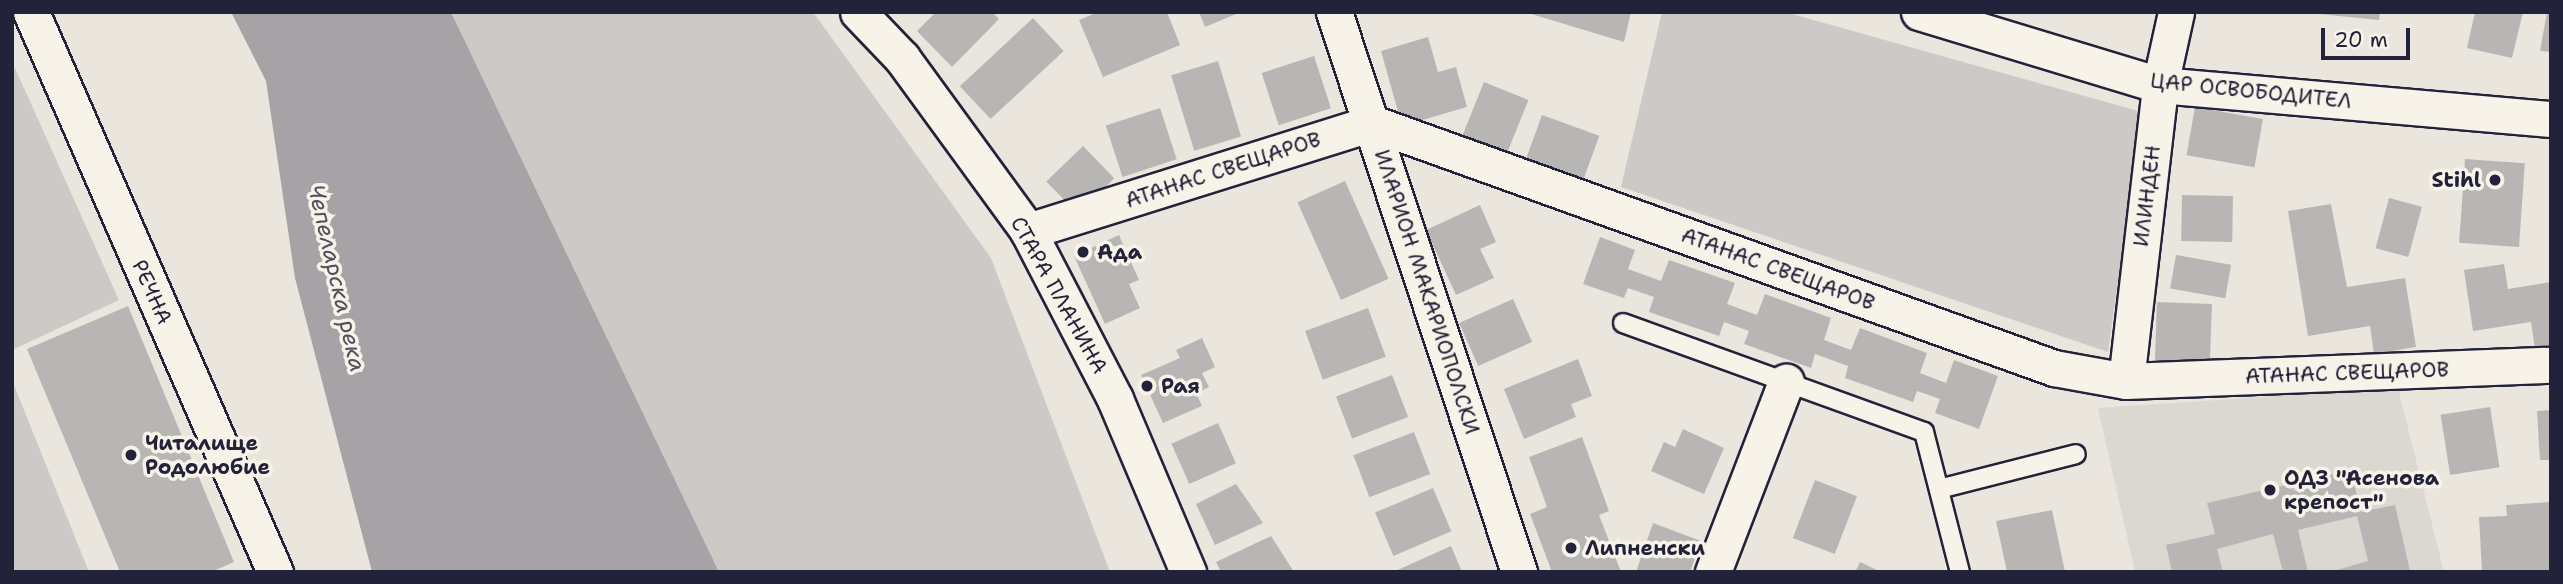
<!DOCTYPE html>
<meta charset="utf-8">
<style>
body{margin:0}
#map{position:relative;width:2563px;height:584px;overflow:hidden;background:#eae6de;font-family:"Shantell Sans",sans-serif}
div>[style]{position:absolute}
.built>*{inset:0;background:#dbd8d2}
.green>*{inset:0;background:#cdc9c6}
.water>*{inset:0;background:#a6a3a6}
.building>*{inset:0;background:#b8b6b5;transform-origin:0 0}
.roads{filter:drop-shadow(2px 0 #22223b) drop-shadow(-2px 0 #22223b) drop-shadow(0 2px #22223b) drop-shadow(0 -2px #22223b)}
.lane>*{height:18px;margin:-9px;padding:0 9px;transform-origin:9px;border-radius:9px;background:#f7f3e8}
.street>*{height:35px;margin:-17.5px;padding:0 17.5px;transform-origin:17.5px;border-radius:17.5px;background:#f7f3e8}
.dots>*{width:19px;height:19px;translate:-50% -50%;box-sizing:border-box;border:4px solid #f7f3e8;border-radius:50%}
span{translate:-50% -50%;white-space:nowrap;text-align:center;line-height:1.15;-webkit-text-stroke:7px #f7f3e8;paint-order:stroke}
.street-label{font-size:21px;color:#22223b}
.poi-label{font-size:21px;color:#22223b;font-weight:700}
.right{translate:-100% -50%;text-align:right}
.left{translate:0 -50%;text-align:left}
.water-label{font-size:23px;color:#504f60;font-style:italic}
.frame{position:absolute;inset:0;border:14px solid #22223b;pointer-events:none}
.scale{position:absolute;left:2321px;top:28px;width:89px;height:32px;box-sizing:border-box;border:4px solid #22223b;border-top:0;padding-left:9px;font-size:21px;line-height:24px;white-space:nowrap;color:#22223b;-webkit-text-stroke:5px #f7f3e8;paint-order:stroke}
</style>
<div id="map">
<div class="built">
<i style="clip-path:polygon(2398px 388px,2444px 572px,2135px 572px,2098px 408px)"></i>
</div>
<div class="green">
<i style="clip-path:polygon(451px 12px,813px 12px,991px 258px,1110px 572px,719px 572px)"></i>
<i style="clip-path:polygon(1662px 12px,1785px 12px,2142px 112px,2108px 352px,1621px 187px)"></i>
<i style="clip-path:polygon(15px 68px,119px 300px,12px 350px,12px 69px)"></i>
<i style="clip-path:polygon(12px 380px,89px 572px,12px 572px)"></i>
</div>
<div class="water">
<i style="clip-path:polygon(231px 12px,451px 12px,719px 572px,372px 572px,295px 278px,266px 81px)"></i>
</div>
<div class="building">
<i style="clip-path:polygon(936px 12px,992px 12px,999px 19px,952px 67px,917px 31px)"></i>
<i style="clip-path:polygon(1098px 12px,1167px 12px,1180px 45px,1103px 77px,1079px 20px)"></i>
<i style="clip-path:polygon(1199px 12px,1241px 12px,1205px 27px)"></i>
<i style="clip-path:polygon(1631px 12px,1624px 42px,1528px 13px,1528px 12px)"></i>
<i style="clip-path:polygon(2299px 12px,2380px 12px,2379px 20px)"></i>
<i style="clip-path:polygon(2475px 12px,2523px 12px,2512px 58px,2467px 48px)"></i>
<i style="clip-path:polygon(2547px 12px,2551px 12px,2551px 52px,2540px 51px)"></i>
<i style="left:1033px;top:18px;width:45px;height:100px;rotate:47deg"></i>
<i style="clip-path:polygon(1428px 37px,1438px 72px,1456px 67px,1467px 107px,1402px 126px,1381px 51px)"></i>
<i style="left:1314px;top:56px;width:55px;height:55px;rotate:72deg"></i>
<i style="left:1218px;top:61px;width:79px;height:49px;rotate:73deg"></i>
<i style="left:1484px;top:82px;width:48px;height:65px;rotate:22deg"></i>
<i style="left:2195px;top:107px;width:69px;height:49px;rotate:10deg"></i>
<i style="left:1160px;top:108px;width:54px;height:57px;rotate:72deg"></i>
<i style="left:1542px;top:115px;width:61px;height:51px;rotate:20deg"></i>
<i style="left:1083px;top:146px;width:45px;height:51px;rotate:46deg"></i>
<i style="left:2465px;top:159px;width:60px;height:84px;rotate:4deg"></i>
<i style="left:1345px;top:181px;width:107px;height:52px;rotate:66deg"></i>
<i style="left:2182px;top:195px;width:51px;height:46px;rotate:1deg"></i>
<i style="left:2389px;top:198px;width:34px;height:52px;rotate:15deg"></i>
<i style="clip-path:polygon(2331px 204px,2347px 287px,2405px 278px,2416px 347px,2374px 354px,2370px 326px,2308px 336px,2288px 211px)"></i>
<i style="clip-path:polygon(1480px 205px,1496px 242px,1480px 249px,1494px 278px,1456px 295px,1426px 230px)"></i>
<i style="clip-path:polygon(1119px 235px,1139px 280px,1129px 284px,1140px 308px,1105px 324px,1074px 256px)"></i>
<i style="clip-path:polygon(1600px 237px,1635px 250px,1628px 269px,1661px 281px,1669px 260px,1735px 283px,1727px 304px,1757px 315px,1765px 294px,1831px 318px,1824px 340px,1851px 350px,1860px 328px,1927px 353px,1920px 373px,1946px 383px,1954px 360px,1998px 376px,1979px 429px,1935px 413px,1940px 399px,1917px 391px,1913px 402px,1845px 378px,1848px 366px,1815px 354px,1811px 368px,1744px 344px,1749px 331px,1724px 322px,1719px 336px,1649px 312px,1654px 297px,1628px 288px,1624px 298px,1583px 284px)"></i>
<i style="left:2176px;top:255px;width:56px;height:34px;rotate:10deg"></i>
<i style="clip-path:polygon(2504px 264px,2508px 289px,2551px 282px,2551px 347px,2535px 349px,2531px 322px,2473px 331px,2464px 270px)"></i>
<i style="left:1513px;top:299px;width:47px;height:59px;rotate:66deg"></i>
<i style="left:2157px;top:302px;width:55px;height:58px;rotate:2deg"></i>
<i style="clip-path:polygon(128px 306px,234px 562px,211px 572px,120px 572px,27px 349px)"></i>
<i style="left:1368px;top:308px;width:52px;height:67px;rotate:70deg"></i>
<i style="clip-path:polygon(1202px 338px,1215px 367px,1202px 373px,1209px 387px,1196px 393px,1202px 406px,1163px 423px,1141px 375px,1180px 358px,1176px 350px)"></i>
<i style="clip-path:polygon(1578px 359px,1592px 396px,1571px 404px,1576px 417px,1524px 439px,1504px 389px)"></i>
<i style="left:1392px;top:375px;width:45px;height:60px;rotate:69deg"></i>
<i style="left:2490px;top:407px;width:61px;height:50px;rotate:81deg"></i>
<i style="clip-path:polygon(2551px 410px,2551px 460px,2540px 460px,2537px 411px)"></i>
<i style="left:1218px;top:423px;width:44px;height:51px;rotate:66deg"></i>
<i style="clip-path:polygon(1683px 429px,1724px 448px,1704px 494px,1651px 471px,1664px 442px,1675px 447px)"></i>
<i style="left:1414px;top:432px;width:45px;height:65px;rotate:69deg"></i>
<i style="clip-path:polygon(1582px 437px,1609px 511px,1599px 515px,1621px 572px,1552px 572px,1530px 514px,1547px 507px,1529px 457px)"></i>
<i style="clip-path:polygon(2351px 470px,2361px 512px,2395px 505px,2410px 571px,2330px 572px,2368px 561px,2357px 516px,2298px 530px,2308px 572px,2283px 572px,2273px 534px,2217px 549px,2223px 572px,2172px 572px,2166px 545px,2215px 534px,2207px 503px)"></i>
<i style="left:1815px;top:480px;width:45px;height:62px;rotate:21deg"></i>
<i style="clip-path:polygon(1236px 484px,1263px 523px,1215px 545px,1196px 504px)"></i>
<i style="left:1433px;top:488px;width:47px;height:63px;rotate:67deg"></i>
<i style="clip-path:polygon(2550px 502px,2551px 572px,2482px 572px,2479px 517px,2507px 516px,2506px 505px)"></i>
<i style="clip-path:polygon(2052px 510px,2065px 572px,2007px 572px,1996px 521px)"></i>
<i style="clip-path:polygon(1653px 523px,1701px 541px,1690px 572px,1636px 572px)"></i>
<i style="clip-path:polygon(1271px 536px,1294px 572px,1221px 572px,1216px 562px)"></i>
<i style="clip-path:polygon(1451px 546px,1462px 572px,1393px 572px)"></i>
<i style="clip-path:polygon(1860px 562px,1881px 572px,1855px 572px)"></i>
</div>
<div class="roads">
<div class="lane">
<i style="left:1623px;top:323px;width:320px;rotate:19.9deg"></i>
<i style="left:1924px;top:432px;width:145px;rotate:75.6deg"></i>
<i style="left:1939px;top:489px;width:141px;rotate:-14.3deg"></i>
</div>
<div class="street">
<i style="left:31px;top:12px;width:611px;rotate:66.46deg"></i>
<i style="left:858px;top:12px;width:64px;rotate:46.3deg"></i>
<i style="left:902px;top:58px;width:214px;rotate:53.9deg"></i>
<i style="left:1028px;top:231px;width:189px;rotate:62.6deg"></i>
<i style="left:1115px;top:399px;width:188px;rotate:67.1deg"></i>
<i style="left:1334px;top:12px;width:590px;rotate:71.72deg"></i>
<i style="left:1919px;top:12px;width:252px;rotate:16.9deg"></i>
<i style="left:2160px;top:85px;width:392px;rotate:5deg"></i>
<i style="left:1028px;top:231px;width:361px;rotate:-17.4deg"></i>
<i style="left:1372px;top:123px;width:725px;rotate:19.76deg"></i>
<i style="left:2054px;top:368px;width:73px;rotate:10.2deg"></i>
<i style="left:2126px;top:381px;width:425px;rotate:-2.2deg"></i>
<i style="left:2126px;top:381px;width:298px;rotate:-83.4deg"></i>
<i style="left:2160px;top:85px;width:75px;rotate:-77.6deg"></i>
<i style="left:1713px;top:572px;width:204px;rotate:-69deg"></i>
</div>
</div>
<div class="dots">
<i style="left:2495px;top:180px;background:#22223b"></i>
<i style="left:1083px;top:252px;background:#22223b"></i>
<i style="left:1147px;top:386px;background:#22223b"></i>
<i style="left:131px;top:455px;background:#22223b"></i>
<i style="left:2270px;top:490px;background:#22223b"></i>
<i style="left:1571px;top:548px;background:#22223b"></i>
</div>
<div class="street-label">
<span style="left:2251px;top:91px;rotate:6deg">ЦАР ОСВОБОДИТЕЛ</span>
<span style="left:1223px;top:170px;rotate:-18deg">АТАНАС СВЕЩАРОВ</span>
<span style="left:2147px;top:196px;rotate:-83deg">ИЛИНДЕН</span>
<span style="left:1778px;top:269px;rotate:20deg">АТАНАС СВЕЩАРОВ</span>
<span style="left:152px;top:292px;rotate:66deg">РЕЧНА</span>
<span style="left:1427px;top:292px;rotate:72deg">ИЛАРИОН МАКАРИОПОЛСКИ</span>
<span style="left:1059px;top:295px;rotate:61deg">СТАРА ПЛАНИНА</span>
<span style="left:2347px;top:373px;rotate:-2deg">АТАНАС СВЕЩАРОВ</span>
</div>
<div class="poi-label">
<span class="right" style="left:2481px;top:180px">Stihl</span>
<span class="left" style="left:1097px;top:252px">Ада</span>
<span class="left" style="left:1161px;top:386px">Рая</span>
<span class="left" style="left:145px;top:455px">Читалище<br>Родолюбие</span>
<span class="left" style="left:2284px;top:490px">ОДЗ "Асенова<br>крепост"</span>
<span class="left" style="left:1585px;top:548px">Липненски</span>
</div>
<div class="water-label">
<span style="left:337px;top:278px;rotate:77deg">Чепеларска река</span>
</div>
<div class="frame"></div>
<div class="scale">20 m</div>
</div>
